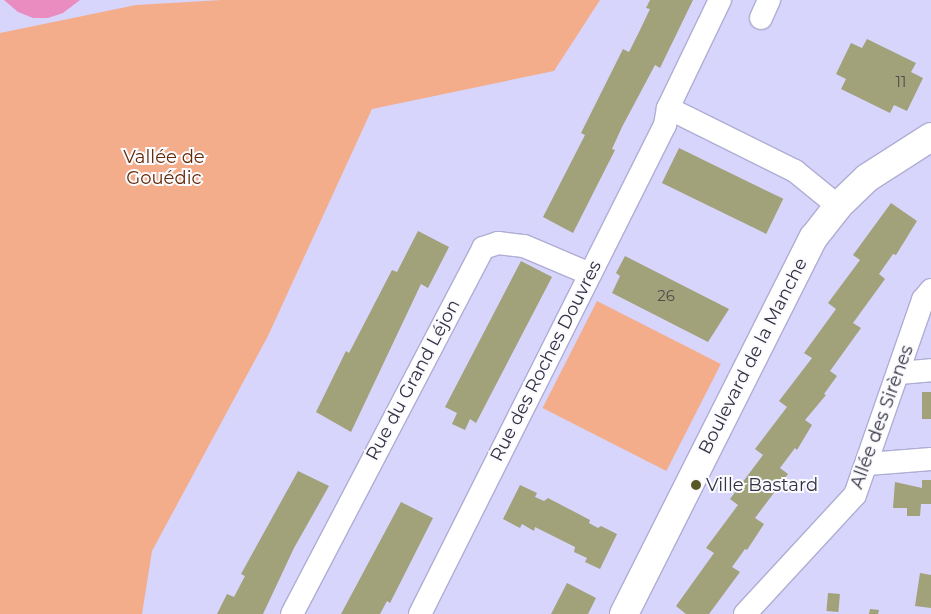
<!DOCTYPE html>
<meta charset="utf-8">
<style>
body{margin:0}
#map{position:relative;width:931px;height:614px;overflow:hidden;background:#d7d5fc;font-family:Montserrat,sans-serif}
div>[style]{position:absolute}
.green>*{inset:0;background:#f4ad8a;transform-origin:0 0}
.water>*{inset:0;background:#eb8cc0}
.building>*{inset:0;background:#a1a17a;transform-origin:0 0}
.roads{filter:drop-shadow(1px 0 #afadd3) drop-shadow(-1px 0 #afadd3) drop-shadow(0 1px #afadd3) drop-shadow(0 -1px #afadd3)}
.street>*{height:22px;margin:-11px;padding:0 11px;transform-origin:11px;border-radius:11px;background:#fff}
.secondary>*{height:28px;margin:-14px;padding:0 14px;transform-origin:14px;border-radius:14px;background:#fff}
.dots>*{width:14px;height:14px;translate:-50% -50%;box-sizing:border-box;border:2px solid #fbfbff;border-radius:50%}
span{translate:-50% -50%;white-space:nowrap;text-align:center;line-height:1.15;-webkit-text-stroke:4px #fbfbff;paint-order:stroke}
.number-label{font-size:15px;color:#4e4e4f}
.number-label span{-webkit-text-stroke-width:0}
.park-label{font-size:18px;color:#652a05}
.street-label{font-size:18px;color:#333241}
.poi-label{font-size:18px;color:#333241}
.left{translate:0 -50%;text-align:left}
</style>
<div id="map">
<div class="green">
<i style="clip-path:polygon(222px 0,600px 0,554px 71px,372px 109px,268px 336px,152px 551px,142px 614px,0 614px,0 33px,136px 5px)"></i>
<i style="left:597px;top:301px;width:139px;height:120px;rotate:27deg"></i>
</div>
<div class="water">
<i style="clip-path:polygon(4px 0,80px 0,63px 13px,48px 18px,33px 18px,18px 12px)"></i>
</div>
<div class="building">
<i style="clip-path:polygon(650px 0,693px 0,660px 68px,655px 65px,622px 127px,612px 149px,615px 150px,573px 233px,543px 217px,585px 135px,581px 133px,623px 49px,629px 52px,640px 30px,650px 9px,646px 8px)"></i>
<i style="clip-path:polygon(867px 39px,916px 63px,911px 72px,923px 78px,907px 111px,894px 105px,890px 113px,841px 89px,846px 79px,836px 74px,851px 43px,862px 48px)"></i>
<i style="left:679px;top:148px;width:116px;height:39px;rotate:26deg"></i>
<i style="clip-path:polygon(891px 203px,917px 221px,896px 255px,893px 254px,879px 274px,885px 279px,853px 323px,861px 328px,830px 371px,837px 376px,824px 394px,826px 395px,805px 420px,812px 425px,797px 450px,795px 448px,780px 468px,788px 474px,755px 518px,764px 524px,747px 550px,745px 549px,732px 567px,740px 572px,709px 614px,686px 614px,676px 606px,714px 553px,706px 548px,738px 505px,730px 499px,763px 455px,755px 449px,787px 407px,779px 401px,812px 358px,804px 353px,836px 309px,828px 303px,860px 260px,853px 255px)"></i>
<i style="clip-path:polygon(418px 231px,449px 247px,428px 288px,421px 284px,351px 432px,316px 412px,346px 351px,349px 353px,392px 270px,397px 272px)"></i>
<i style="clip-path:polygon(625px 256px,729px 309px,708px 342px,612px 293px,620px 276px,616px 273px)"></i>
<i style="clip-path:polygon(521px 261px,552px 277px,476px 423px,470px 419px,465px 430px,452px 424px,457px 413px,445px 407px)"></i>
<i style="left:922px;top:392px;width:9px;height:27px"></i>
<i style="clip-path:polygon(298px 471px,329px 486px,294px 548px,263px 614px,217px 614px,227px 594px,234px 597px,245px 576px,241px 574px)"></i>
<i style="clip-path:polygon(922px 480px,931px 480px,931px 504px,921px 504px,920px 516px,907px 516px,907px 508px,893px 508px,895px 482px,922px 488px)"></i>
<i style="clip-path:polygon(520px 485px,537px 493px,535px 497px,544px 501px,548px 498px,590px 520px,589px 523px,598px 528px,601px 526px,617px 534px,600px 569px,585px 562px,587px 558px,574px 552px,575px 547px,535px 527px,534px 531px,522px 524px,520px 528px,503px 519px)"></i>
<i style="clip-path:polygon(401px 502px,433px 518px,390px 603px,387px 601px,380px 614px,341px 614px)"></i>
<i style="clip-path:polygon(920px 573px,931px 575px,931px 608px,915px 606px)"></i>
<i style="clip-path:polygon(567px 583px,596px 598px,588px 614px,551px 614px)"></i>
<i style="left:828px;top:593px;width:12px;height:18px;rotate:5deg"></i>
<i style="clip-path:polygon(870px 609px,879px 610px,878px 614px,869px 614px)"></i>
</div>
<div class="roads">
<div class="street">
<i style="left:761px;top:18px;width:20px;rotate:-66deg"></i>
<i style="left:668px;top:108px;width:142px;rotate:26.4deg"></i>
<i style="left:795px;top:171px;width:55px;rotate:39.1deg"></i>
<i style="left:899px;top:373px;width:32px;rotate:-5deg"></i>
<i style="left:868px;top:464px;width:63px;rotate:-4.5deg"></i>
<i style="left:292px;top:614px;width:413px;rotate:-62.4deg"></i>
<i style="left:483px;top:248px;width:16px;rotate:-18deg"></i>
<i style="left:498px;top:243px;width:26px;rotate:7deg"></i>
<i style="left:524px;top:246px;width:72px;rotate:23deg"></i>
<i style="left:420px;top:614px;width:547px;rotate:-63.39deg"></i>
<i style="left:665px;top:125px;width:17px;rotate:-80deg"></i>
<i style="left:668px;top:108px;width:120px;rotate:-64.3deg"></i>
<i style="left:745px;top:614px;width:162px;rotate:-47.3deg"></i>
<i style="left:855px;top:495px;width:207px;rotate:-70.8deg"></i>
<i style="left:923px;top:300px;width:13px;rotate:-51deg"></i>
</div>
<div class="secondary">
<i style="left:624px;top:614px;width:422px;rotate:-63.3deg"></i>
<i style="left:814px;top:237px;width:39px;rotate:-52deg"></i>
<i style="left:838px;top:206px;width:40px;rotate:-44deg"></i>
<i style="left:867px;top:178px;width:76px;rotate:-32.6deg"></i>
</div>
</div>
<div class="dots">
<i style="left:696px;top:485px;background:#5a5825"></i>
</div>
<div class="number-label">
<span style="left:901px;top:82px">11</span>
<span style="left:666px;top:296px">26</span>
</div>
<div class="park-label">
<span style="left:164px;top:168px">Vallée de<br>Gouédic</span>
</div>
<div class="street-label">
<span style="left:753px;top:356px;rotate:-63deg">Boulevard de la Manche</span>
<span style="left:546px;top:361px;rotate:-63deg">Rue des Roches Douvres</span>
<span style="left:413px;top:380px;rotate:-62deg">Rue du Grand Léjon</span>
<span style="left:882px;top:417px;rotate:-70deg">Allée des Sirènes</span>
</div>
<div class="poi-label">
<span class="left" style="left:706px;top:485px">Ville Bastard</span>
</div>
</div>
